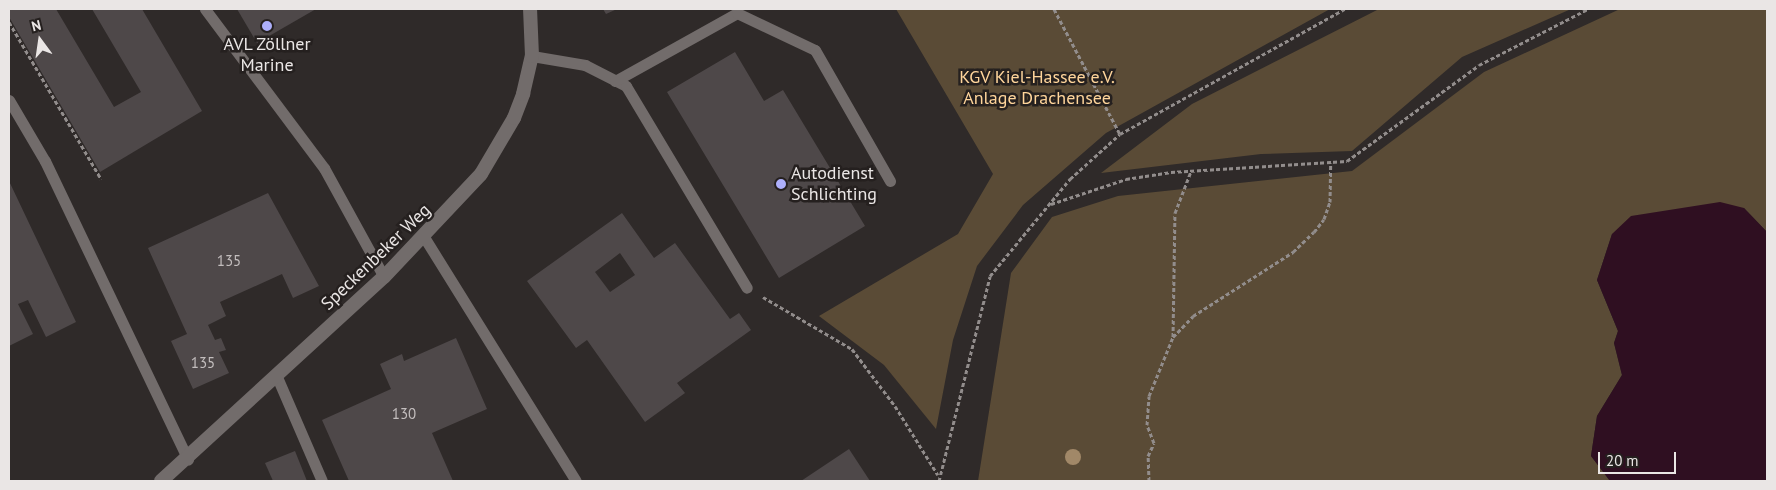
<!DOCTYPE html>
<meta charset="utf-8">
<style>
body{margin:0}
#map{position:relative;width:1776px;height:490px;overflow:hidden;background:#2f2a29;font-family:"PT Sans",sans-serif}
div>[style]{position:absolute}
.green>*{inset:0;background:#5a4b36}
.water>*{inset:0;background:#2f0f21}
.building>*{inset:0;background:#4e4849}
.path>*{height:3px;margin-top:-1.5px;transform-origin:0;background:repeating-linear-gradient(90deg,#928d8c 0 4px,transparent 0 6.5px)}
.service>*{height:11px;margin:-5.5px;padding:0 5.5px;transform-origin:5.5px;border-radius:5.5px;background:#726c6b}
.minor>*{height:14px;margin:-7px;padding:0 7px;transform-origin:7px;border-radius:7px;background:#726c6b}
.trees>*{width:16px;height:16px;margin:-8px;border-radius:50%;background:#a18868}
.dots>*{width:14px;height:14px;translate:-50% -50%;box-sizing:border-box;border:2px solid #25201f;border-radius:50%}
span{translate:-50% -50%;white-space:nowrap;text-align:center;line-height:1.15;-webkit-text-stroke:5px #25201f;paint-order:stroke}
.number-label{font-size:15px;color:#c3bebe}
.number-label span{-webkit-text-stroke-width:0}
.poi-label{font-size:18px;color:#eae6e5}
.left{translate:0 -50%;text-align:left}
.park-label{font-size:18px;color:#ffd59b}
.street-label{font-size:18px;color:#eae6e5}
.frame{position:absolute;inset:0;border:10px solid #eae6e5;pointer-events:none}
.north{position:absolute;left:15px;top:15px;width:50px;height:50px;-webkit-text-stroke:4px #25201f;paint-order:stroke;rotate:346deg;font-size:14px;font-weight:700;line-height:20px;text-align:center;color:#eae6e5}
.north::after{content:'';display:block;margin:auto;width:18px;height:22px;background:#eae6e5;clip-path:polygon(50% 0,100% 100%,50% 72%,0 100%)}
.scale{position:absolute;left:1598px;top:452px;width:78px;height:22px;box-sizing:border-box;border:2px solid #eae6e5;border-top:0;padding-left:6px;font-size:15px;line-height:18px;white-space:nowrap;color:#eae6e5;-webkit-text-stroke:4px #25201f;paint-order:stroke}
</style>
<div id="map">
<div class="green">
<i style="clip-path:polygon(896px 9px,1330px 9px,1106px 133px,1023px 205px,977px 266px,953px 340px,936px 429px,884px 365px,819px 316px,958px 234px,993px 174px)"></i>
<i style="clip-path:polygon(1379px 9px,1571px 9px,1462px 57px,1352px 151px,1261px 154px,1101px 173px,1192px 104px)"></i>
<i style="clip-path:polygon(1620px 9px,1767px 9px,1767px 232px,1744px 208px,1612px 234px,1597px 280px,1618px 331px,1614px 343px,1622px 375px,1597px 416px,1591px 456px,1610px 481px,978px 481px,1011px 273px,1052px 217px,1118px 196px,1352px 171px,1484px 72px)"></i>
</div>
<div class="water">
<i style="clip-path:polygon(1720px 202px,1744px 208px,1767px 232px,1767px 481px,1610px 481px,1591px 456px,1597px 416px,1622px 375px,1614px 343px,1618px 331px,1597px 280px,1612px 234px,1631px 216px)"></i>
</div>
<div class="building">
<i style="clip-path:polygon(9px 9px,56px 9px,114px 107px,141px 92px,92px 9px,142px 9px,202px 111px,100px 172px,9px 17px)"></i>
<i style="clip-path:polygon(237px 9px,316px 9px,257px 43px)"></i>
<i style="clip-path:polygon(603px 9px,617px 9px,606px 14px)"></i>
<i style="clip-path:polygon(735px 52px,764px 101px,783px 90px,865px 226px,779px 278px,667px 92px)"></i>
<i style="clip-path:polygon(9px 181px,76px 322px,46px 337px,28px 300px,18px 304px,33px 334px,9px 346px)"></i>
<i style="clip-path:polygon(268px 193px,319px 286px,293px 298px,282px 274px,220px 302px,226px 316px,208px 325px,215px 340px,221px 338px,226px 350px,219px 352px,229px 373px,193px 389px,171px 341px,187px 334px,148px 248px)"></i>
<i style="clip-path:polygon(evenodd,622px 213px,654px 258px,675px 243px,730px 319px,739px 313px,751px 330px,677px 383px,685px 393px,645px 422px,587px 340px,576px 348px,527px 281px,622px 213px,620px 253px,635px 275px,610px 292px,595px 272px,620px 253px)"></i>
<i style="clip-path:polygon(456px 338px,487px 409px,432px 433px,453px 481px,349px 481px,322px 420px,391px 389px,380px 364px,402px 354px,404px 361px)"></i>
<i style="clip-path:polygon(849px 449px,870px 481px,801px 481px)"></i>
<i style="clip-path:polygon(295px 451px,307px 481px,273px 481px,265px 463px)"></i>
</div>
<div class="path">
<i style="left:1054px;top:9px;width:141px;rotate:62.2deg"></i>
<i style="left:9px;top:22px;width:182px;rotate:59.6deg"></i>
<i style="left:1051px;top:204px;width:79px;rotate:-18.4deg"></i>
<i style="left:1126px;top:179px;width:46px;rotate:-8.8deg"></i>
<i style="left:1171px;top:172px;width:176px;rotate:-3.6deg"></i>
<i style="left:1347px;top:161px;width:163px;rotate:-36deg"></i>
<i style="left:1479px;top:65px;width:123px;rotate:-27.2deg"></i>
<i style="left:763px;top:297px;width:103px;rotate:30.3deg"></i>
<i style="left:852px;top:349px;width:71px;rotate:53deg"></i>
<i style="left:895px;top:406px;width:81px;rotate:58.1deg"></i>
<i style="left:1173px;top:337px;width:124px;rotate:-89.1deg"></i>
<i style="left:1175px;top:213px;width:45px;rotate:-69.1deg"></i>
<i style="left:939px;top:481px;width:211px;rotate:-76deg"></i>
<i style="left:990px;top:276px;width:126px;rotate:-50.5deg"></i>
<i style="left:1070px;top:179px;width:67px;rotate:-42deg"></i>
<i style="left:1120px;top:134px;width:257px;rotate:-29.1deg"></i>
<i style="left:1149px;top:481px;width:25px;rotate:-92deg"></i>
<i style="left:1148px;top:456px;width:14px;rotate:-65deg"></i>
<i style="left:1154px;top:443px;width:19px;rotate:-111deg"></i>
<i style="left:1147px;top:425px;width:29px;rotate:-86deg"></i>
<i style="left:1149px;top:396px;width:64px;rotate:-67.9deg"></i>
<i style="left:1173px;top:337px;width:29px;rotate:-46deg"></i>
<i style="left:1193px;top:316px;width:119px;rotate:-32.6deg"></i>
<i style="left:1293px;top:252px;width:29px;rotate:-44deg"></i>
<i style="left:1314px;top:232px;width:16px;rotate:-52deg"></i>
<i style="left:1324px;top:219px;width:18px;rotate:-71deg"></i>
<i style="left:1330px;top:202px;width:39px;rotate:-89deg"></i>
</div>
<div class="service">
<i style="left:205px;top:9px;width:199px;rotate:53.2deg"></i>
<i style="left:324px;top:168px;width:124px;rotate:61.2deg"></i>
<i style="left:532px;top:56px;width:54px;rotate:9.6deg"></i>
<i style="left:585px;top:65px;width:46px;rotate:27.1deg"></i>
<i style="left:626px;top:86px;width:235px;rotate:59.1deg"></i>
<i style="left:615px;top:81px;width:140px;rotate:-29.1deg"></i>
<i style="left:737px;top:13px;width:86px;rotate:25.4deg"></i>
<i style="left:815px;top:50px;width:151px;rotate:60.2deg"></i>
<i style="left:9px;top:100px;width:71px;rotate:59.5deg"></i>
<i style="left:45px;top:161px;width:331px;rotate:64.4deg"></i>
<i style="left:424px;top:237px;width:287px;rotate:58.1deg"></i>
<i style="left:277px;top:377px;width:113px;rotate:66.6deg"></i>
</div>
<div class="minor">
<i style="left:161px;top:481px;width:302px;rotate:-42.5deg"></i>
<i style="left:384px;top:277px;width:141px;rotate:-46.7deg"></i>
<i style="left:481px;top:174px;width:65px;rotate:-59.5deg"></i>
<i style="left:514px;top:118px;width:26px;rotate:-69deg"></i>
<i style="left:523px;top:94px;width:39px;rotate:-77deg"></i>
<i style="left:532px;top:56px;width:47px;rotate:-92.4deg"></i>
</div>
<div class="trees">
<i style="left:1073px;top:457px"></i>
</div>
<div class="dots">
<i style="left:267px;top:26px;background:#adaffb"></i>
<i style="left:781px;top:184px;background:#adaffb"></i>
</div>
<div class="number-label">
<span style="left:229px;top:261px">135</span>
<span style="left:203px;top:363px">135</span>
<span style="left:404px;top:414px">130</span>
</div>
<div class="poi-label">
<span style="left:267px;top:55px">AVL Zöllner<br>Marine</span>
<span class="left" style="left:791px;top:184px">Autodienst<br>Schlichting</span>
</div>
<div class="park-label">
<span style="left:1037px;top:88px">KGV Kiel-Hassee e.V.<br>Anlage Drachensee</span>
</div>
<div class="street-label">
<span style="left:376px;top:257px;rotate:-44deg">Speckenbeker Weg</span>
</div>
<div class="frame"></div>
<div class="north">N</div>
<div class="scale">20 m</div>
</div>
